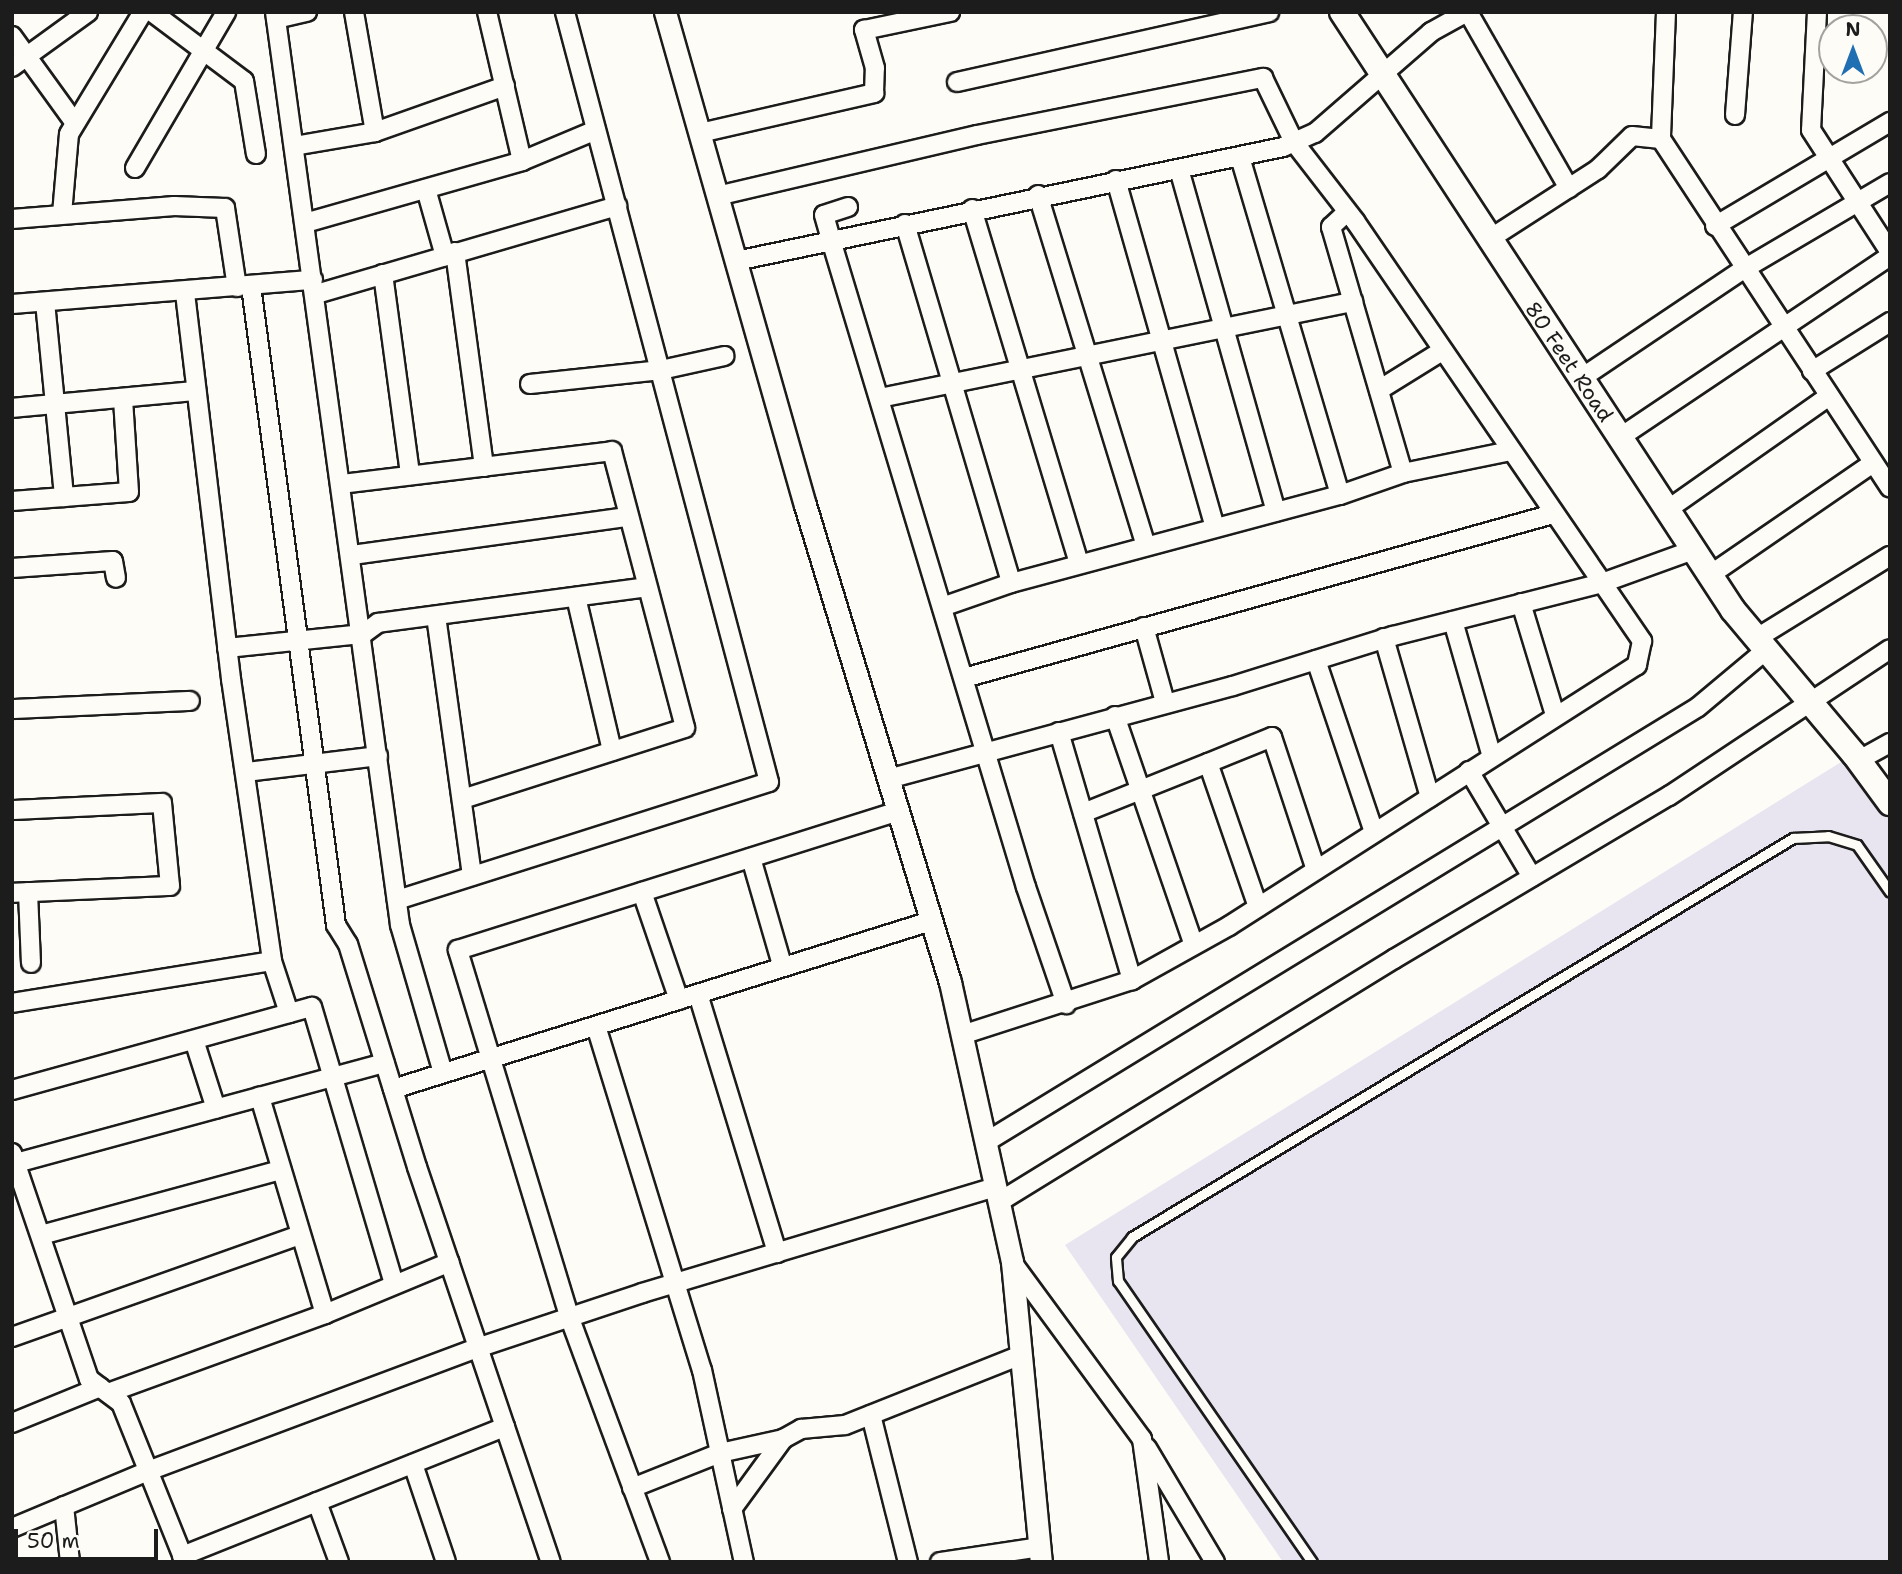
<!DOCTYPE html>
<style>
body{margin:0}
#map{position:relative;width:1902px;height:1574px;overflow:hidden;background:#fdfcf7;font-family:"Shantell Sans",sans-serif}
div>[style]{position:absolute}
.built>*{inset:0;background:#e8e5f0}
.roads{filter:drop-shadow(2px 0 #1c1c1c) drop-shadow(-2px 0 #1c1c1c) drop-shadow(0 2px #1c1c1c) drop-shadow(0 -2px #1c1c1c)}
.service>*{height:9px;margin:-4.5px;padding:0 4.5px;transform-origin:4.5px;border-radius:4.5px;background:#fdfcf7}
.minor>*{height:18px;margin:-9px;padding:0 9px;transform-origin:9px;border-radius:9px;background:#fdfcf7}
.tertiary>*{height:21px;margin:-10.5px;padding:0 10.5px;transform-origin:10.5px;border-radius:10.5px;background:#fdfcf7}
.secondary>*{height:24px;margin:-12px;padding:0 12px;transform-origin:12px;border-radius:12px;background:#fdfcf7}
span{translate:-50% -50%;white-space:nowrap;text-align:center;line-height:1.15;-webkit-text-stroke:5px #fdfcf7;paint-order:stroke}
.street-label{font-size:21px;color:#1c1c1c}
.frame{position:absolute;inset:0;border:14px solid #1c1c1c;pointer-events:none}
.north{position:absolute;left:1818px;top:14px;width:70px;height:70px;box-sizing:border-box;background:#fdfcf7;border:2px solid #a3a29f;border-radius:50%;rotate:0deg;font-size:19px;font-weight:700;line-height:28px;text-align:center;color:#1c1c1c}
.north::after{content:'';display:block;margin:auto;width:24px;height:32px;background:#1f6fb2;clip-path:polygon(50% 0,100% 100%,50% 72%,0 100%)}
.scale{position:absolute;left:14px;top:1529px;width:144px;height:32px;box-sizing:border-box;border:4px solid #1c1c1c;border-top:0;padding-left:9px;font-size:21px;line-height:24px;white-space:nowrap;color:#1c1c1c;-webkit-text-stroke:5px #fdfcf7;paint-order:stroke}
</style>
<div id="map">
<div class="built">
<i style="clip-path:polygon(1854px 754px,1890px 803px,1890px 1562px,1283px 1562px,1065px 1245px)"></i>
</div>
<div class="roads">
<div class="service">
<i style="left:1312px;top:1562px;width:341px;rotate:-124.6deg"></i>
<i style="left:1118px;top:1281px;width:24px;rotate:-95deg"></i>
<i style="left:1116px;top:1257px;width:26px;rotate:-51deg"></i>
<i style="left:1132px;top:1237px;width:772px;rotate:-31.12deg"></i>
<i style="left:1793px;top:838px;width:35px;rotate:-3deg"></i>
<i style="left:1828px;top:836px;width:30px;rotate:17deg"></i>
<i style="left:1857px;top:845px;width:57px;rotate:54.9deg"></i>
</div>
<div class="minor">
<i style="left:152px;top:12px;width:115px;rotate:36.9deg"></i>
<i style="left:244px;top:81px;width:74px;rotate:80.7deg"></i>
<i style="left:275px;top:12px;width:922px;rotate:82.2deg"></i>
<i style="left:400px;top:925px;width:154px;rotate:73.8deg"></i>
<i style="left:354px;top:12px;width:122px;rotate:80.1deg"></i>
<i style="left:1468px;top:12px;width:203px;rotate:60.2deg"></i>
<i style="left:1666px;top:12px;width:127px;rotate:92.3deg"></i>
<i style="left:1661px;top:139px;width:417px;rotate:56.7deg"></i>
<i style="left:1817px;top:12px;width:118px;rotate:92.9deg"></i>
<i style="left:1811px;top:130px;width:145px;rotate:57.1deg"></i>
<i style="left:276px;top:19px;width:32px;rotate:-13deg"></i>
<i style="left:12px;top:36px;width:107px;rotate:54.1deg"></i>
<i style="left:12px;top:67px;width:94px;rotate:-35.9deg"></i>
<i style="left:957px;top:82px;width:320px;rotate:-12.6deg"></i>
<i style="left:1735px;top:115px;width:103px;rotate:-85.6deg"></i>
<i style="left:700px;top:133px;width:179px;rotate:-12.9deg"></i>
<i style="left:874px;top:93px;width:25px;rotate:-88deg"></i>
<i style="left:875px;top:68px;width:40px;rotate:-106deg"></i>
<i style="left:864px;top:30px;width:88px;rotate:-11.8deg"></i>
<i style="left:294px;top:146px;width:82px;rotate:-9.8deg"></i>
<i style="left:375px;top:132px;width:138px;rotate:-19.5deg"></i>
<i style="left:1240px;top:157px;width:352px;rotate:73.5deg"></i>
<i style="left:522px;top:161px;width:80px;rotate:-22.7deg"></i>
<i style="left:135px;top:168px;width:181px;rotate:-59.7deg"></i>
<i style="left:1179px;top:169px;width:356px;rotate:74.2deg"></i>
<i style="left:1116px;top:180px;width:361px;rotate:74.1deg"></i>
<i style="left:426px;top:189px;width:70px;rotate:74.2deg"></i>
<i style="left:1038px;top:195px;width:366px;rotate:72.9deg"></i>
<i style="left:717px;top:196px;width:267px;rotate:-13.2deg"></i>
<i style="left:977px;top:135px;width:292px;rotate:-11.3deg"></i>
<i style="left:1263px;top:78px;width:71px;rotate:64.2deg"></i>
<i style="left:1294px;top:142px;width:100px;rotate:52.3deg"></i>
<i style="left:1355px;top:221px;width:509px;rotate:55.65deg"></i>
<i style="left:1642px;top:641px;width:25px;rotate:102deg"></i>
<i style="left:1637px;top:665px;width:484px;rotate:147.4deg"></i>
<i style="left:1229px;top:926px;width:111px;rotate:150.9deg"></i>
<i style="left:1132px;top:980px;width:179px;rotate:162.1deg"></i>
<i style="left:848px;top:207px;width:25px;rotate:162deg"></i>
<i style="left:824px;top:215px;width:26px;rotate:74deg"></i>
<i style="left:831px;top:240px;width:676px;rotate:73.23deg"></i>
<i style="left:1026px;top:887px;width:124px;rotate:71.1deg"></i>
<i style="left:972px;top:209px;width:370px;rotate:73.2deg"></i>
<i style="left:1347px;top:212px;width:22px;rotate:137deg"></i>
<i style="left:1331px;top:227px;width:256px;rotate:73.7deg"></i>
<i style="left:62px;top:214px;width:80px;rotate:-85deg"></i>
<i style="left:69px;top:134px;width:143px;rotate:-58.8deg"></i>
<i style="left:12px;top:219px;width:163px;rotate:-4.6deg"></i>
<i style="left:174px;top:206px;width:51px;rotate:2.2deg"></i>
<i style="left:225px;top:208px;width:80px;rotate:81.4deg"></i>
<i style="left:305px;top:223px;width:226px;rotate:-15.9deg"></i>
<i style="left:522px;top:161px;width:153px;rotate:-103.2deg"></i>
<i style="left:905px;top:224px;width:374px;rotate:73.5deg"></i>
<i style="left:1715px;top:226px;width:204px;rotate:-30.7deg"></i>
<i style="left:1488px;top:240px;width:131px;rotate:-32.8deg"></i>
<i style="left:1598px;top:169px;width:47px;rotate:-44.1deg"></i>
<i style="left:1632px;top:136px;width:29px;rotate:6deg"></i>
<i style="left:455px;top:252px;width:217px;rotate:82.3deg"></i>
<i style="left:736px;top:261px;width:559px;rotate:-11.77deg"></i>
<i style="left:1283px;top:147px;width:35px;rotate:-24deg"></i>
<i style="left:1315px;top:133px;width:154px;rotate:-41deg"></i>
<i style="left:1431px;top:32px;width:41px;rotate:-29.1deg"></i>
<i style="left:383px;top:274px;width:203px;rotate:82.3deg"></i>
<i style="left:251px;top:286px;width:645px;rotate:82.42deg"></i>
<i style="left:336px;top:925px;width:22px;rotate:58deg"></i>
<i style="left:348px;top:944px;width:233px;rotate:72.8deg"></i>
<i style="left:417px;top:1167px;width:417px;rotate:71.3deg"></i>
<i style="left:185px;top:293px;width:389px;rotate:83.2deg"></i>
<i style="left:231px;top:679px;width:285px;rotate:81.7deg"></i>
<i style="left:272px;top:961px;width:55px;rotate:71.9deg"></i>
<i style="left:316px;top:294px;width:314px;rotate:-16.3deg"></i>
<i style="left:45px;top:302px;width:196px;rotate:84.4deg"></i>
<i style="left:12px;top:304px;width:302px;rotate:-4.6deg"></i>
<i style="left:1812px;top:371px;width:92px;rotate:-32.1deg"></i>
<i style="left:1580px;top:379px;width:197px;rotate:-33.9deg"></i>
<i style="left:1744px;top:269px;width:169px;rotate:-30.5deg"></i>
<i style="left:530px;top:384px;width:132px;rotate:-6.1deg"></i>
<i style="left:661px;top:370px;width:65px;rotate:-12.5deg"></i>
<i style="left:1379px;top:390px;width:74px;rotate:-31.8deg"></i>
<i style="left:880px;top:398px;width:483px;rotate:-11.5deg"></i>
<i style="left:12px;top:408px;width:185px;rotate:-5.3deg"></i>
<i style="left:1619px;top:438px;width:326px;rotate:-33.9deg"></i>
<i style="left:341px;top:484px;width:273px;rotate:-6.9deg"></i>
<i style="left:612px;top:451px;width:286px;rotate:75.2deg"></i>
<i style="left:685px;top:728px;width:234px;rotate:162.3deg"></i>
<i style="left:12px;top:501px;width:117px;rotate:-4.4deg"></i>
<i style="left:129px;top:492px;width:94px;rotate:-93.7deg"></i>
<i style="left:1667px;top:510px;width:198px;rotate:-35.1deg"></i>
<i style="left:352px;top:555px;width:278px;rotate:-7.9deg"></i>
<i style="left:12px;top:568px;width:101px;rotate:-4deg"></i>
<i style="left:113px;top:561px;width:17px;rotate:80deg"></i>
<i style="left:1710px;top:575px;width:198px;rotate:-34.5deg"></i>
<i style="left:576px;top:597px;width:158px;rotate:76.8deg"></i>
<i style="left:1521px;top:603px;width:117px;rotate:73.1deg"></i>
<i style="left:942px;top:607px;width:73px;rotate:-19.2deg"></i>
<i style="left:1011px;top:583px;width:341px;rotate:-15deg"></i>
<i style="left:1340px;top:495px;width:67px;rotate:-19.2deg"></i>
<i style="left:1403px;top:473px;width:109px;rotate:-11.6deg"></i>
<i style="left:436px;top:616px;width:262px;rotate:82.1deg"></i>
<i style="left:1453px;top:621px;width:141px;rotate:74deg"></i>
<i style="left:1144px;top:627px;width:78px;rotate:74.4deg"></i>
<i style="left:1384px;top:638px;width:166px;rotate:73.9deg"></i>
<i style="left:1757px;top:638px;width:156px;rotate:-31.7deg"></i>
<i style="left:227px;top:648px;width:137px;rotate:-5.9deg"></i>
<i style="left:363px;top:634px;width:19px;rotate:-36deg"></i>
<i style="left:378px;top:623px;width:271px;rotate:-7.6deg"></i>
<i style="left:1316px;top:660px;width:182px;rotate:71.4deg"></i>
<i style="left:964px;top:678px;width:611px;rotate:-15.56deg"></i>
<i style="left:12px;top:709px;width:178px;rotate:-2.6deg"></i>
<i style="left:1115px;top:716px;width:242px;rotate:71deg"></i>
<i style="left:1059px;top:732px;width:259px;rotate:73.6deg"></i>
<i style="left:1859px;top:760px;width:35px;rotate:-29deg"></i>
<i style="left:1469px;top:771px;width:123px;rotate:59.3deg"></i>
<i style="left:246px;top:772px;width:133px;rotate:-6.9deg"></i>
<i style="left:888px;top:779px;width:357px;rotate:-15.1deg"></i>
<i style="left:1233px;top:686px;width:168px;rotate:-17.4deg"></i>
<i style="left:1393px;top:636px;width:216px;rotate:-14.2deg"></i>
<i style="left:1602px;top:583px;width:97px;rotate:-19.9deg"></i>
<i style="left:12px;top:810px;width:150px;rotate:-2.7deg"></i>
<i style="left:162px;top:803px;width:83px;rotate:84.5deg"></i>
<i style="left:170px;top:886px;width:158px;rotate:177.5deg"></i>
<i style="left:1083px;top:813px;width:135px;rotate:-21.8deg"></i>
<i style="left:751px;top:858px;width:111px;rotate:73.8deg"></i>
<i style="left:28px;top:892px;width:71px;rotate:87.6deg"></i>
<i style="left:642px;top:892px;width:114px;rotate:71.1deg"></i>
<i style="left:397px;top:900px;width:390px;rotate:-17.6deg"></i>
<i style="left:769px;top:782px;width:797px;rotate:-104.84deg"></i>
<i style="left:1258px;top:907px;width:152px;rotate:-109.1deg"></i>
<i style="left:1208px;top:763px;width:69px;rotate:-22.1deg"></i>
<i style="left:1272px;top:737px;width:140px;rotate:71.7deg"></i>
<i style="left:698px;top:994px;width:271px;rotate:73deg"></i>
<i style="left:12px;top:1003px;width:263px;rotate:-9.2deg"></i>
<i style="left:596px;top:1026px;width:360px;rotate:72.9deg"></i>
<i style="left:702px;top:1370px;width:197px;rotate:77.7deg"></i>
<i style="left:194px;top:1040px;width:72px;rotate:72.3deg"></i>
<i style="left:393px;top:1089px;width:564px;rotate:-17.34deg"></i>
<i style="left:12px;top:1090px;width:311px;rotate:-15.5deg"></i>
<i style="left:312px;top:1007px;width:289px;rotate:73.5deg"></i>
<i style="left:986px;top:1142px;width:834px;rotate:-31.42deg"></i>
<i style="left:1698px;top:707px;width:89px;rotate:-40deg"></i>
<i style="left:12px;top:1153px;width:239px;rotate:71.2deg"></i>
<i style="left:89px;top:1379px;width:40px;rotate:37deg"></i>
<i style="left:121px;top:1403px;width:171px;rotate:68.1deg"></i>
<i style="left:16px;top:1163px;width:382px;rotate:-15.2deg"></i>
<i style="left:999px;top:1202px;width:464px;rotate:-31.6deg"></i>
<i style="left:1394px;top:959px;width:320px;rotate:-30.7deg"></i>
<i style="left:1669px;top:796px;width:265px;rotate:-33.6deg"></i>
<i style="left:41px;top:1235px;width:249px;rotate:-15.2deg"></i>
<i style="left:1012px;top:1262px;width:220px;rotate:53.7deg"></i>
<i style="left:1142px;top:1439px;width:124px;rotate:82.1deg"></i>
<i style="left:325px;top:1314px;width:135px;rotate:-22.6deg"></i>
<i style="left:12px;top:1337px;width:306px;rotate:-19.5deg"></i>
<i style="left:108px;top:1393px;width:231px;rotate:-20deg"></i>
<i style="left:325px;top:1314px;width:227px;rotate:-106.7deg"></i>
<i style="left:871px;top:1415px;width:152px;rotate:75.9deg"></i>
<i style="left:12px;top:1423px;width:95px;rotate:-22.2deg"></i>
<i style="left:1147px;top:1448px;width:133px;rotate:59.2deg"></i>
<i style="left:413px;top:1464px;width:103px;rotate:71.4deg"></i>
<i style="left:632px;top:1488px;width:95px;rotate:-21.7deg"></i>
<i style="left:720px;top:1453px;width:65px;rotate:-12.5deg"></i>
<i style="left:317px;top:1502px;width:64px;rotate:69.9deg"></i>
<i style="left:64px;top:1506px;width:56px;rotate:83.9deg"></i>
<i style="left:732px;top:1509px;width:87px;rotate:-53.9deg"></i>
<i style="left:783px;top:1439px;width:21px;rotate:-29deg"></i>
<i style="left:801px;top:1429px;width:44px;rotate:-5.2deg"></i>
<i style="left:845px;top:1425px;width:189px;rotate:-21.7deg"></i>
<i style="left:12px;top:1528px;width:147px;rotate:-22.7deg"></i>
<i style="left:148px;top:1471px;width:354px;rotate:-20.5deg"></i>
<i style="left:480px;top:1347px;width:171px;rotate:-18.4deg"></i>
<i style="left:642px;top:1293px;width:370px;rotate:-16.7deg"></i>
<i style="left:182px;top:1556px;width:348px;rotate:-21.8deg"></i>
<i style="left:660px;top:1562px;width:259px;rotate:-110.3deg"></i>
<i style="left:570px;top:1319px;width:386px;rotate:-106.9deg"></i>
<i style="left:458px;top:950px;width:461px;rotate:-17.5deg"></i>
<i style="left:940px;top:1562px;width:101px;rotate:-8.5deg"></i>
</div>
<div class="tertiary">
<i style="left:665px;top:12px;width:512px;rotate:74.15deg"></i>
<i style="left:805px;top:505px;width:499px;rotate:73.1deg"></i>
<i style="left:950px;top:982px;width:287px;rotate:77.5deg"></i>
<i style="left:1012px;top:1262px;width:301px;rotate:84.5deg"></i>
</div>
<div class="secondary">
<i style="left:1342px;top:12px;width:714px;rotate:56.82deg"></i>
<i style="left:1733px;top:610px;width:188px;rotate:50deg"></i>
<i style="left:1854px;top:754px;width:61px;rotate:53.7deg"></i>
</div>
</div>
<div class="street-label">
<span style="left:1569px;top:362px;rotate:56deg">80 Feet Road</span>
</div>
<div class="frame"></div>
<div class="north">N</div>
<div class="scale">50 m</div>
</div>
